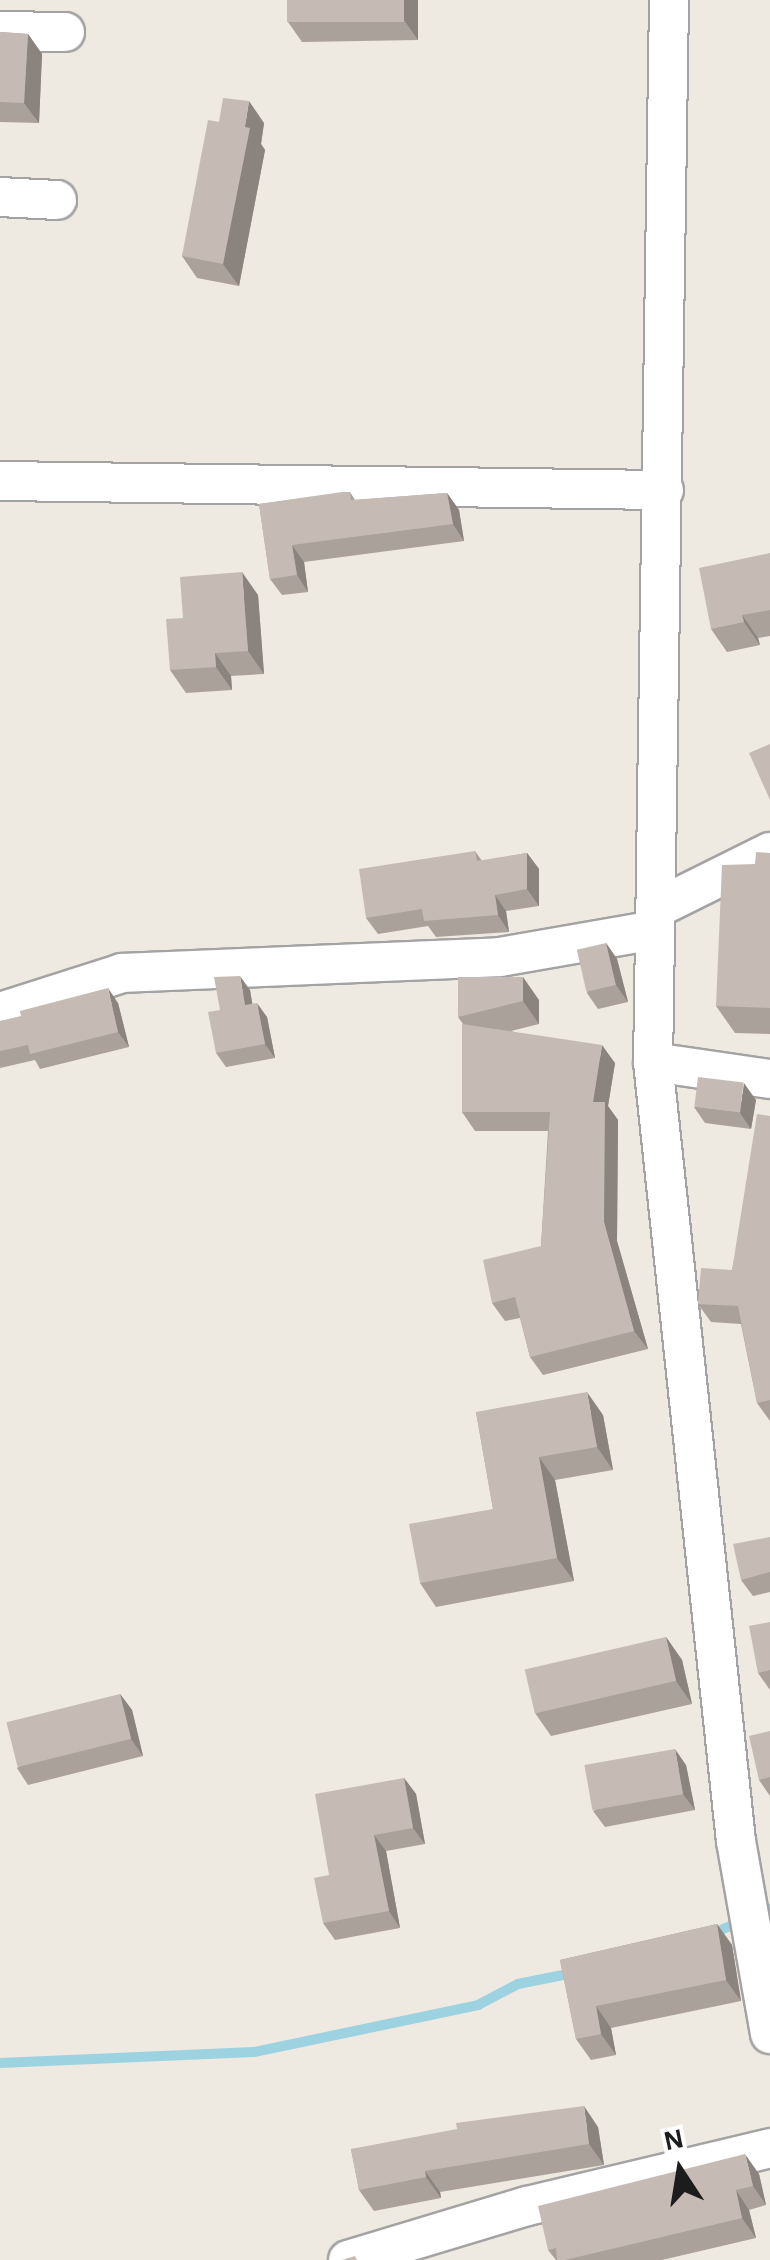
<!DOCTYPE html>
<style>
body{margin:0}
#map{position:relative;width:770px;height:2260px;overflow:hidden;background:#eee9e1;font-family:"Alegreya Sans",sans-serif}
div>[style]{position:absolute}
.stream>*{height:10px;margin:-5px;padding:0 5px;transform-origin:5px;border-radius:5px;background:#9dd2e0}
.roads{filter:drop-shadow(2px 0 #a3a3a3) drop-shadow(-2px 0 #a3a3a3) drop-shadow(0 2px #a3a3a3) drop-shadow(0 -2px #a3a3a3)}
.minor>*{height:38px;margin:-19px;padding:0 19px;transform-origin:19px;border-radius:19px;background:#fff}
.wall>*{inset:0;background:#aaa19b}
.shaded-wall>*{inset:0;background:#8b837e}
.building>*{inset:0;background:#c6bbb4;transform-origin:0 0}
span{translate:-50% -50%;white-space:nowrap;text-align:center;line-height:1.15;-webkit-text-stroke:9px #fff;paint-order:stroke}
.north{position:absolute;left:630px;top:2120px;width:100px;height:100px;-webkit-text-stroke:8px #fff;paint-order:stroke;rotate:348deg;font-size:28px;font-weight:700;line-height:40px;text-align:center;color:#1c1c1c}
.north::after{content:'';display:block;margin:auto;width:35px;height:45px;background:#1c1c1c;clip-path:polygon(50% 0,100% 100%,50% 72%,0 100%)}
</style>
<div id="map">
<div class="stream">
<i style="left:709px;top:1935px;width:66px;rotate:-23.1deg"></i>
<i style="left:0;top:2063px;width:254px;rotate:-2.5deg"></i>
<i style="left:254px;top:2052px;width:229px;rotate:-11.8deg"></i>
<i style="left:478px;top:2005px;width:45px;rotate:-27.7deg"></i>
<i style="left:518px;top:1984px;width:56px;rotate:-11.3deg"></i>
</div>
<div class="roads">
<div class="minor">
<i style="left:669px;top:0;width:1062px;rotate:90.86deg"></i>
<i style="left:653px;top:1062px;width:783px;rotate:83.92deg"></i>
<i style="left:736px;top:1841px;width:196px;rotate:80deg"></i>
<i style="left:0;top:31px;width:65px;rotate:0.9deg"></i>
<i style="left:0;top:197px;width:57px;rotate:3deg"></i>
<i style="left:0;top:481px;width:664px;rotate:0.78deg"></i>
<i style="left:657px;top:908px;width:126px;rotate:-26.4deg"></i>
<i style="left:0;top:1012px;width:128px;rotate:-17.7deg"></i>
<i style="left:122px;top:973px;width:378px;rotate:-2.4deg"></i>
<i style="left:500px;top:957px;width:157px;rotate:-9.9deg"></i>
<i style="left:653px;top:1062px;width:118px;rotate:8.3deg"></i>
<i style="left:348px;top:2260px;width:187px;rotate:-16.8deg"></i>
<i style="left:527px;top:2206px;width:250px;rotate:-13.4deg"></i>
</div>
</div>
<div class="wall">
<i style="clip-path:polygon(418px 0,418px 40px,302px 42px,288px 22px)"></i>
<i style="clip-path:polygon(0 32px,28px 34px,42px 54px,39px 123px,0 122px)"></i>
<i style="clip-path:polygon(219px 122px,264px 123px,261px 144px,265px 150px,239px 286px,197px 278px,182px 256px)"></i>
<i style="clip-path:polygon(350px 492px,355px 500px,447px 493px,459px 510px,464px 541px,304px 562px,308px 592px,282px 595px,270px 579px,259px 504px)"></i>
<i style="clip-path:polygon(770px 553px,770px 636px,758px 638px,760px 645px,727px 652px,711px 629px)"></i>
<i style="clip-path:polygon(258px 595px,264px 674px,231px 676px,232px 690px,186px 693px,170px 670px,183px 618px)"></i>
<i style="clip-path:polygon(475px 851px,482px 861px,527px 853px,539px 869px,539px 906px,506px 911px,509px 932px,436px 937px,428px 926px,378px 934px,366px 918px)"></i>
<i style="clip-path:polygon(770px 853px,770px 1034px,735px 1033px,716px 1006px,755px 864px)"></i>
<i style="clip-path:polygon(606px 943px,617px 959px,628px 1002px,598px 1009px,587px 993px)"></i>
<i style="clip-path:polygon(458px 977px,539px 1000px,539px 1024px,511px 1031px,615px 1063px,608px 1106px,618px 1120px,617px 1241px,648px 1349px,543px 1375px,530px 1357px,520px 1318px,505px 1321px,492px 1303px,541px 1246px,548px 1131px,475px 1131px,462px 1112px,463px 1024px,458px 1017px)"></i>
<i style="clip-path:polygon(250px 990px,252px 1004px,267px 1017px,275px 1058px,226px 1067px,216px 1053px,220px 1010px)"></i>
<i style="clip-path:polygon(118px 1003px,129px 1047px,40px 1069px,35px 1060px,0 1068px,0 1021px)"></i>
<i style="clip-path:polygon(756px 1100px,751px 1129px,705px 1123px,694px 1107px)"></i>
<i style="clip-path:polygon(770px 1116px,770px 1421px,757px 1403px,741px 1324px,711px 1322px,698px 1304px,732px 1270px)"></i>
<i style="clip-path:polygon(476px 1412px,603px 1415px,613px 1470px,555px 1480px,574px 1581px,436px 1607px,420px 1583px,493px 1509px)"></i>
<i style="clip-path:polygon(770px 1537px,770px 1592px,753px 1596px,741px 1580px)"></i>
<i style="clip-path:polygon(770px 1622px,770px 1690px,758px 1673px)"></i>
<i style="clip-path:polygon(666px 1637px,682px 1660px,692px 1704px,551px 1736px,535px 1713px)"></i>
<i style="clip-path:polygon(120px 1694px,132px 1710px,143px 1756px,28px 1785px,17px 1768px)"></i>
<i style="clip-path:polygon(770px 1731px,770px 1796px,759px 1780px)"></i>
<i style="clip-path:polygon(686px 1765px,695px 1810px,605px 1827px,593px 1811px)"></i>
<i style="clip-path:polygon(404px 1778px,416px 1794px,425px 1844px,386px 1851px,400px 1928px,335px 1940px,323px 1923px,329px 1875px)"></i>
<i style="clip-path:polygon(717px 1924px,732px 1945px,741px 2001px,611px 2028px,616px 2055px,591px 2060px,576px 2039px,560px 1960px)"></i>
<i style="clip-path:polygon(598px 2127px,604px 2165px,440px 2192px,441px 2198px,374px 2211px,359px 2190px,351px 2149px)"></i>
<i style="clip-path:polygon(759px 2174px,766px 2205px,749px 2210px,756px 2238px,662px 2260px,556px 2260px,548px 2250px)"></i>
</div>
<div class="shaded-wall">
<i style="clip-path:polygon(404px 0,418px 0,418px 40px,404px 20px)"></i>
<i style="clip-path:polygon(28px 34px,42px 54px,39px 123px,24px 103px)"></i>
<i style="clip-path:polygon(249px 101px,264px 123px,261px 144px,265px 150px,239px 286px,223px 264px)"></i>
<i style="clip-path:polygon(447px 493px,459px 510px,464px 541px,453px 524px)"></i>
<i style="clip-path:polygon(292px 545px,304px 562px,308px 592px,297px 575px)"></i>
<i style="clip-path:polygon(242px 572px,258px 595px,264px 674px,248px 651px)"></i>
<i style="clip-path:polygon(742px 615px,758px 638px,760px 645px,744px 622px)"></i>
<i style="clip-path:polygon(215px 653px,231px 676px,232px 690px,216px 667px)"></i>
<i style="clip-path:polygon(527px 853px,539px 869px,539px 906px,527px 889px)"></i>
<i style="clip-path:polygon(495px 895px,506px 911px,509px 932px,498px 915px)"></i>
<i style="clip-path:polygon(606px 943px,617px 959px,628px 1002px,616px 985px)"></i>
<i style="clip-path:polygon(240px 976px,250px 990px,255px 1019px,245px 1005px)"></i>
<i style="clip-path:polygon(523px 977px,539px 1000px,539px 1024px,523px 1001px)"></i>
<i style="clip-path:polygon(108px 988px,118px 1003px,129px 1047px,118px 1032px)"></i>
<i style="clip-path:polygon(257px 1003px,267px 1017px,275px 1058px,265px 1044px)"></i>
<i style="clip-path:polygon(602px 1045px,615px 1063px,608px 1106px,618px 1120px,617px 1241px,648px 1349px,634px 1331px,604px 1222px,593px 1102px)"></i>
<i style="clip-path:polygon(744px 1083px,756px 1100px,751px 1129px,740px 1113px)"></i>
<i style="clip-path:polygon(587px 1392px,603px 1415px,613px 1470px,597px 1447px)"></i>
<i style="clip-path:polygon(539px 1457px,555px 1480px,574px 1581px,557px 1558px)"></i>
<i style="clip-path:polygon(666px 1637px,682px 1660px,692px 1704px,676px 1681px)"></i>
<i style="clip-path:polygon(120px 1694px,132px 1710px,143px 1756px,131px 1739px)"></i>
<i style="clip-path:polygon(675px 1749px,686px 1765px,695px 1810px,683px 1794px)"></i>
<i style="clip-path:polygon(404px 1778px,416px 1794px,425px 1844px,413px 1828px)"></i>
<i style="clip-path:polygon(374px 1835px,386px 1851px,400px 1928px,389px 1911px)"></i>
<i style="clip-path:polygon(717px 1924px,732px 1945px,741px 2001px,726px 1980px)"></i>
<i style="clip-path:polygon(596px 2006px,611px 2028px,616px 2055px,601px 2034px)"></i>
<i style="clip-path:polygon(584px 2106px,598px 2127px,604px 2165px,589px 2144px)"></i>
<i style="clip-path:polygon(745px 2154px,759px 2174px,766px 2205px,753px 2186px)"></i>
<i style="clip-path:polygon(425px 2171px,440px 2192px,441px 2198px,426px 2177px)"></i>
<i style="clip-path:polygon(736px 2190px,749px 2210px,756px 2238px,742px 2218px)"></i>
</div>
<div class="building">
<i style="left:287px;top:0;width:117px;height:22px"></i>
<i style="clip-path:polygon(0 32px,28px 34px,24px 103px,0 102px)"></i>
<i style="clip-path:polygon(223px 98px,249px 101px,245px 127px,250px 128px,223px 264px,182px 256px,208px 120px,219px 122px)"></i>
<i style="clip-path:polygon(342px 492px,350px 492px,351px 500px,447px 493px,453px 524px,292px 545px,297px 575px,270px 579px,259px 504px)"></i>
<i style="clip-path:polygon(770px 553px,770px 610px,742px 615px,744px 622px,711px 629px,699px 568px)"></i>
<i style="clip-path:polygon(242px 572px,248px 651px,215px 653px,216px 667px,170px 670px,166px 619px,183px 618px,180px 577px)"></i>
<i style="clip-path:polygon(770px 744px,770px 800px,749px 753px)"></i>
<i style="clip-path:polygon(475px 851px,477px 861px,527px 853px,527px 889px,495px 895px,498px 915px,424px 921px,422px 909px,366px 918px,359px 869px)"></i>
<i style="clip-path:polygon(756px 852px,770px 853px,770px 1008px,716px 1006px,722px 865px,755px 864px)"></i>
<i style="left:606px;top:943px;width:43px;height:30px;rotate:77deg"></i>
<i style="clip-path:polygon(240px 976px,245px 1005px,257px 1003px,265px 1044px,216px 1053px,208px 1012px,220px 1010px,214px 977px)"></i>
<i style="clip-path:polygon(458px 977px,523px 977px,523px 1001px,458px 1017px)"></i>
<i style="clip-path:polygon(108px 988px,118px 1032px,30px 1054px,28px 1045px,0 1051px,0 1021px,21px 1016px,20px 1011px)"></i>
<i style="clip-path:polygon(462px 1024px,602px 1045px,593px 1102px,605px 1102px,604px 1222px,634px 1331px,530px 1357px,515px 1297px,492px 1303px,483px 1260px,541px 1246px,550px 1112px,462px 1112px)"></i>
<i style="left:698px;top:1077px;width:46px;height:30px;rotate:7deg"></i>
<i style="clip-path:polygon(757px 1114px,770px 1116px,770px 1400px,757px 1403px,738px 1306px,698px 1304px,701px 1268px,732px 1270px)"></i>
<i style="clip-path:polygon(587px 1392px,597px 1447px,539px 1457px,557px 1558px,420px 1583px,409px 1524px,493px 1509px,476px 1412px)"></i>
<i style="clip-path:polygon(770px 1537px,770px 1572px,741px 1580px,733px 1544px)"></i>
<i style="clip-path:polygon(770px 1622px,770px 1670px,758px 1673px,749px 1626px)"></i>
<i style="left:666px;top:1637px;width:45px;height:145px;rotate:77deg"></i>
<i style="left:120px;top:1694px;width:46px;height:117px;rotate:76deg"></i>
<i style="clip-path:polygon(770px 1731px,770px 1777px,759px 1780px,749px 1736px)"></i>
<i style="left:675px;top:1749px;width:46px;height:92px;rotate:80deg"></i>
<i style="clip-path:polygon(404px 1778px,413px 1828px,374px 1835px,389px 1911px,323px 1923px,314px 1878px,329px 1875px,315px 1794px)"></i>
<i style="clip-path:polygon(717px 1924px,726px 1980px,596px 2006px,601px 2034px,576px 2039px,560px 1960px)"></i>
<i style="clip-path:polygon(584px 2106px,589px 2144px,425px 2171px,426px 2177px,359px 2190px,351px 2149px,457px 2129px,456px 2123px)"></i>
<i style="clip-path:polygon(745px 2154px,753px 2186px,736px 2190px,742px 2218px,565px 2260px,557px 2260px,556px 2248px,548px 2250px,538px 2206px)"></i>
<i style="clip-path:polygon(355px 2256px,357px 2260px,342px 2260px)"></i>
</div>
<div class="north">N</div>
</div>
